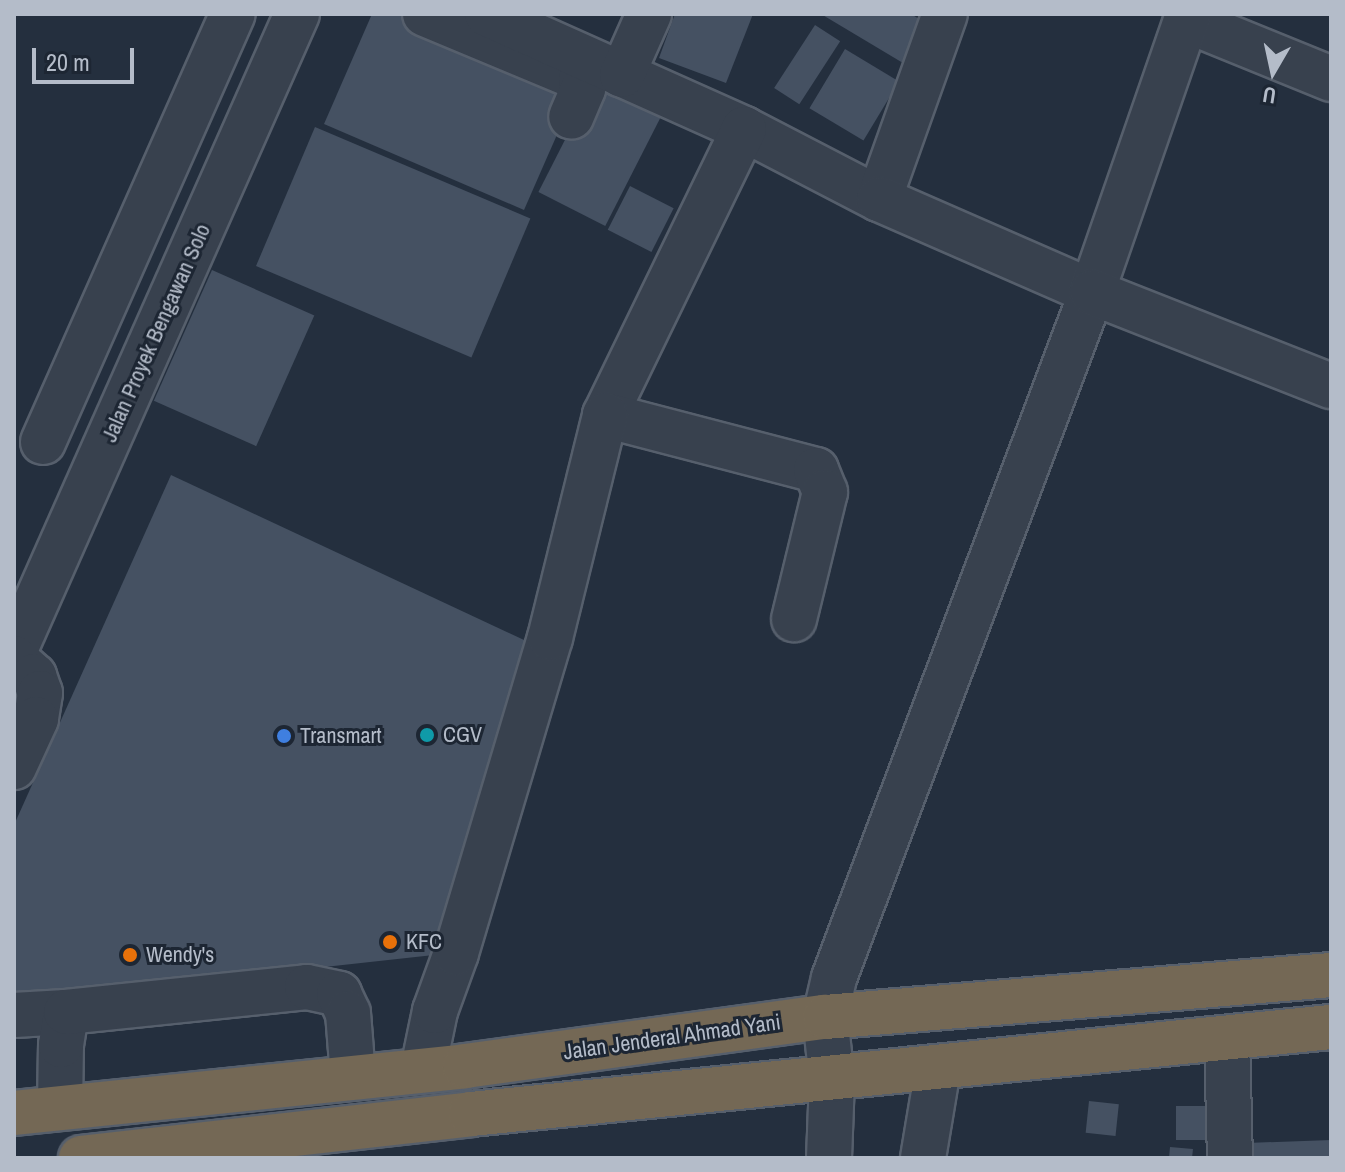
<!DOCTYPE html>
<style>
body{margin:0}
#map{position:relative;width:1345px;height:1172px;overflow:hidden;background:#242f3e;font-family:"Archivo Narrow",sans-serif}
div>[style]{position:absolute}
.building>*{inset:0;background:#455162;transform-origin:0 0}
.roads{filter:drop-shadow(2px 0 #565f6c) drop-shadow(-2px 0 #565f6c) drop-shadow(0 2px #565f6c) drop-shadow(0 -2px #565f6c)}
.minor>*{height:44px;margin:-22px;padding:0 22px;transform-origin:22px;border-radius:22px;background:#38414e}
.highway>*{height:44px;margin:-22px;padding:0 22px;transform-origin:22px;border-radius:22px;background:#746855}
.dots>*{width:22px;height:22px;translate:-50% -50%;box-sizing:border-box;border:4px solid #1d2633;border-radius:50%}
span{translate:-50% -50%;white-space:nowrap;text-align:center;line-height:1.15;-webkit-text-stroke:6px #1d2633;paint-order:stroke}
.street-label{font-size:22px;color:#b4bcc9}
.poi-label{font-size:22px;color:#b4bcc9}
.left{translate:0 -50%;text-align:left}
.frame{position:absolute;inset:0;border:16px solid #b4bcc9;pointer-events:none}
.north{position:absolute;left:1233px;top:32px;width:80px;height:80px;-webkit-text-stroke:6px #1d2633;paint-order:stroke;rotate:189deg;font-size:22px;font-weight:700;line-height:32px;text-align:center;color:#b4bcc9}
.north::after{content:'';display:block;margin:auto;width:28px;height:36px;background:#b4bcc9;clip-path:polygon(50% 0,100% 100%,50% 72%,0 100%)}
.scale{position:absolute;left:32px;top:48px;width:102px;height:36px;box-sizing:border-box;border:4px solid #b4bcc9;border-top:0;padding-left:10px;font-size:24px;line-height:28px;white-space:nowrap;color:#b4bcc9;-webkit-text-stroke:6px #1d2633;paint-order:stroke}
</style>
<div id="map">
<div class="building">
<i style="clip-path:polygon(372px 14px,403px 14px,577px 89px,524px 210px,324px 124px)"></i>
<i style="clip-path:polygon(675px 14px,753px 14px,726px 83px,659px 58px)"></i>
<i style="clip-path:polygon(821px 14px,911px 14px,932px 27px,908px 66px)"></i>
<i style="left:815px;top:25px;width:30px;height:75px;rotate:33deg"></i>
<i style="left:845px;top:49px;width:63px;height:69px;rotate:31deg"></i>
<i style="left:597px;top:77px;width:75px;height:129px;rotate:27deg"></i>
<i style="left:315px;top:127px;width:234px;height:151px;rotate:23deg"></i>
<i style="left:630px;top:186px;width:49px;height:49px;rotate:27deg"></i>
<i style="left:212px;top:270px;width:112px;height:143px;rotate:24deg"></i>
<i style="clip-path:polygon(171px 475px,539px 647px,452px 953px,14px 1001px,14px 825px)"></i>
<i style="left:1089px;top:1101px;width:30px;height:32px;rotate:6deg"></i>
<i style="left:1176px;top:1106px;width:38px;height:34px"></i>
<i style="clip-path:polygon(1331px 1140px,1331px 1158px,1247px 1158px,1247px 1143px)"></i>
<i style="clip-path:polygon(1170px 1147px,1193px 1149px,1192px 1158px,1169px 1158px)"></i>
</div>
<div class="roads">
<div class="minor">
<i style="left:425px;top:14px;width:169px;rotate:22.6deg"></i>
<i style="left:581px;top:79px;width:10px;rotate:79deg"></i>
<i style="left:583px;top:89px;width:30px;rotate:113deg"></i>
<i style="left:487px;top:14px;width:282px;rotate:24.1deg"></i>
<i style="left:744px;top:129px;width:152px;rotate:27.4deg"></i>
<i style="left:879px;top:199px;width:196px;rotate:-70.4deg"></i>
<i style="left:1186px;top:20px;width:157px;rotate:22.1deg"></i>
<i style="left:622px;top:75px;width:67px;rotate:-66.1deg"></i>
<i style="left:744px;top:129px;width:318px;rotate:115.9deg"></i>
<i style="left:605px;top:415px;width:218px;rotate:14.6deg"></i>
<i style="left:816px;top:470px;width:24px;rotate:68deg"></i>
<i style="left:825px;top:492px;width:131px;rotate:103.7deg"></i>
<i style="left:879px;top:199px;width:232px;rotate:23.6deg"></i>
<i style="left:1092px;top:292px;width:294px;rotate:-70.9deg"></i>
<i style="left:43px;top:442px;width:468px;rotate:-66.1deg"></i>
<i style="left:14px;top:652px;width:698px;rotate:-66.08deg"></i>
<i style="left:14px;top:658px;width:27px;rotate:42deg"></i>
<i style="left:34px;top:676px;width:18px;rotate:71deg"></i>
<i style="left:40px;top:693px;width:26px;rotate:99deg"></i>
<i style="left:36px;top:719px;width:53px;rotate:114.6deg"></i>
<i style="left:14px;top:1015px;width:52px;rotate:-3.3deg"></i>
<i style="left:1227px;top:1038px;width:120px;rotate:88.6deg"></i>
<i style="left:423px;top:1069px;width:59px;rotate:-78.3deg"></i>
<i style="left:435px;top:1011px;width:62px;rotate:-70.1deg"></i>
<i style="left:456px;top:953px;width:329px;rotate:-73.4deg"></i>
<i style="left:550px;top:638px;width:230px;rotate:-76.1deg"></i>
<i style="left:60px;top:1107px;width:62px;rotate:-89.1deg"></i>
<i style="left:61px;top:1045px;width:33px;rotate:-81deg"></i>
<i style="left:66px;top:1012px;width:242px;rotate:-5.9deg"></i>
<i style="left:307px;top:987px;width:33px;rotate:12deg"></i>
<i style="left:339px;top:994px;width:21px;rotate:65deg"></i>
<i style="left:348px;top:1013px;width:63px;rotate:85.5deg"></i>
<i style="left:829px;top:1158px;width:78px;rotate:-87.8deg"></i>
<i style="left:832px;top:1080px;width:63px;rotate:-96.3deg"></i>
<i style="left:825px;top:1017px;width:40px;rotate:-77deg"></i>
<i style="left:834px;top:978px;width:733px;rotate:-69.39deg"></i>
<i style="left:1092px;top:292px;width:257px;rotate:21.5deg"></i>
<i style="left:923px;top:1158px;width:91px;rotate:-80.5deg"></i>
</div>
<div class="highway">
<i style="left:14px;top:1113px;width:453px;rotate:-5.9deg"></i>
<i style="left:465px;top:1066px;width:363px;rotate:-7.8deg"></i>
<i style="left:825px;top:1017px;width:508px;rotate:-4.74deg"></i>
<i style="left:81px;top:1158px;width:392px;rotate:-6.4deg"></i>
<i style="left:471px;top:1114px;width:864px;rotate:-5.78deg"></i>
</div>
</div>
<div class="dots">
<i style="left:427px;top:735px;background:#0f9aa8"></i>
<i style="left:284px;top:736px;background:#3f7fe0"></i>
<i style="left:390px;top:942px;background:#e8710a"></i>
<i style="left:130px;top:955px;background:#e8710a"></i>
</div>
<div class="street-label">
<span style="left:156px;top:333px;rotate:-66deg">Jalan Proyek Bengawan Solo</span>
<span style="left:672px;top:1037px;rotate:-8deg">Jalan Jenderal Ahmad Yani</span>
</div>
<div class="poi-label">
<span class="left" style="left:443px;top:735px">CGV</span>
<span class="left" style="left:300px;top:736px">Transmart</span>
<span class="left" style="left:406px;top:942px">KFC</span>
<span class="left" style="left:146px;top:955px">Wendy's</span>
</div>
<div class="frame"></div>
<div class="north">U</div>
<div class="scale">20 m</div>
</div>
